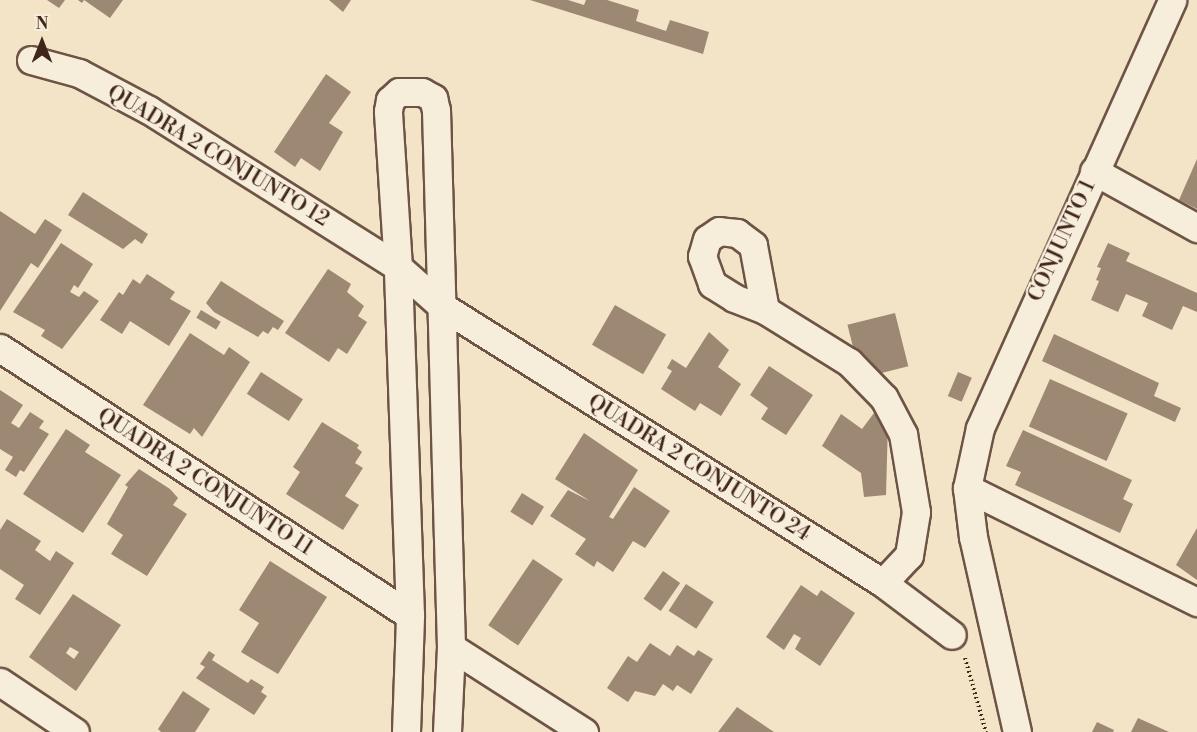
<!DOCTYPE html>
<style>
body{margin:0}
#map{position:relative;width:1197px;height:732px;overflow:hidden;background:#f3e3c7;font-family:"Libre Bodoni",serif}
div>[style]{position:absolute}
.building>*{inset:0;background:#9d8874;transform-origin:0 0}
.path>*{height:4px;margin-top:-2px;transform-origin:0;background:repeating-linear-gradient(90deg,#40251a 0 1.5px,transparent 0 4.5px)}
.roads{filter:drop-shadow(2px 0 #6d5445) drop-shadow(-2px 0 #6d5445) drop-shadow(0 2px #6d5445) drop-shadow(0 -2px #6d5445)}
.minor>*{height:27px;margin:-13.5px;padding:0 13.5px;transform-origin:13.5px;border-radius:13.5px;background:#f7eddb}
span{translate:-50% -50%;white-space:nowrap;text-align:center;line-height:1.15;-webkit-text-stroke:4.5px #f7eddb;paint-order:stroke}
.street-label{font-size:21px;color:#40251a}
.north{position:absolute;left:12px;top:12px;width:60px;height:60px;-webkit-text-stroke:4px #f7eddb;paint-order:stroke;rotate:0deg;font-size:16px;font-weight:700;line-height:24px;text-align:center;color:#40251a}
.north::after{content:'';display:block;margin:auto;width:21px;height:27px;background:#40251a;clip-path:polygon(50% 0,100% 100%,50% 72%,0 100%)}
</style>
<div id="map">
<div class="building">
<i style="clip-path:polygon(47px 0,65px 0,59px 8px)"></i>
<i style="clip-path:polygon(78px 0,123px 0,110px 18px,84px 0,82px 3px)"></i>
<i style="clip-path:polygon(329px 0,351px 0,343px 12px)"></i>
<i style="clip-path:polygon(530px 0,568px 0,584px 5px,586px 0,607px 0,639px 10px,636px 21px,666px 31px,670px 20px,709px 32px,703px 54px)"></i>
<i style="clip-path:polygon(326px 74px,351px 92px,329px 123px,343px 132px,320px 171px,301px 158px,295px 167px,274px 152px)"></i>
<i style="clip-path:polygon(1197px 159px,1197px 209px,1179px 200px)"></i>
<i style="clip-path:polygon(83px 192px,148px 234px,142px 244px,135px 239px,123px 249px,68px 215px)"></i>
<i style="clip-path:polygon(0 211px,35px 234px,45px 219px,62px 230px,38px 268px,31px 263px,0 311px)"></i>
<i style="clip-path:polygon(61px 243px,93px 264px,78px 288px,74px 285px,70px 292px,79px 297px,84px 291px,99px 301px,62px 349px,41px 336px,45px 330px,13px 312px)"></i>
<i style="clip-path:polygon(1108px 243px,1130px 253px,1126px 261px,1197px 293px,1197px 312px,1183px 306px,1172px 330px,1142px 316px,1148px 303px,1126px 294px,1118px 312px,1091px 300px,1099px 281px,1096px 280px,1101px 268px,1097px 267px)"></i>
<i style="clip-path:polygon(328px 269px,351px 284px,347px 292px,364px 306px,358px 316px,367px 322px,347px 354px,338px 348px,329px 362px,285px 333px)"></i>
<i style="clip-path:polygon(147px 274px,175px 292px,170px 299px,191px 311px,169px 346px,130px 321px,122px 334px,100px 320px,119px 292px,123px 295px,133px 279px,140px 284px)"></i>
<i style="clip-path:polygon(221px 281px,284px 321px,278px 330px,273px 327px,268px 334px,263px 331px,258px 337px,214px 312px,206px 303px)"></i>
<i style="left:615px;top:305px;width:59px;height:46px;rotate:30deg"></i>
<i style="left:201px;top:310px;width:23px;height:9px;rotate:31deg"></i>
<i style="left:895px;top:313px;width:55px;height:49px;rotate:76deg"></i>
<i style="clip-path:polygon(709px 332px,729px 350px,718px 367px,741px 384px,721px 416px,700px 403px,695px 411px,661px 389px,672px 371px,667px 368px,672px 359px,686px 368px)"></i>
<i style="clip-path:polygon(190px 333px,224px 355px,229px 347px,250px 362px,202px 437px,194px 428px,190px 434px,143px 405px)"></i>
<i style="clip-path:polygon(1054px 334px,1159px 383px,1154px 396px,1181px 408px,1175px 422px,1042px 361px)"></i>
<i style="clip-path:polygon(769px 366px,813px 395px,786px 435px,761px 419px,768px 408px,750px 395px)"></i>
<i style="left:261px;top:372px;width:50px;height:26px;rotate:33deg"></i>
<i style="left:958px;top:372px;width:15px;height:26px;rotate:23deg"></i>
<i style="left:1050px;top:379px;width:85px;height:52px;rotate:24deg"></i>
<i style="clip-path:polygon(0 390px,23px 405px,11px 423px,19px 428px,30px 412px,44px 421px,39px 428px,49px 434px,24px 472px,20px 470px,16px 477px,5px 470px,13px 457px,0 449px)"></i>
<i style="clip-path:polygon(874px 413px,888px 422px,886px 495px,864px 497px,861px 473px,822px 446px,841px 414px,862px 429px)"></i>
<i style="clip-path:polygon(322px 422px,359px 445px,357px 448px,362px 452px,355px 463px,363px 468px,345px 496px,359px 505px,343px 530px,286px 494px,300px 472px,293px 467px)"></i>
<i style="clip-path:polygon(66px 429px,90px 445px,85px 452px,121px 475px,83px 533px,23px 494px)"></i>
<i style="clip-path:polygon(1023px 430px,1132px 480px,1123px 499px,1133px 504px,1120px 533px,1015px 485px,1021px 472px,1006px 466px)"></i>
<i style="clip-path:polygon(584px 433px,638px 470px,609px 517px,613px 519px,634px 487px,670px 511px,645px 548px,633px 541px,613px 572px,597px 561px,594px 567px,575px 554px,586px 539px,550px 516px,568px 490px,590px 501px,555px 479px)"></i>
<i style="clip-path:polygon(139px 469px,170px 489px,178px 498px,173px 505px,187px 514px,147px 576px,111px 554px,123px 535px,107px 524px,128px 487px,125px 485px)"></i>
<i style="left:522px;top:493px;width:26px;height:22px;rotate:32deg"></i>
<i style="clip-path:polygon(7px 519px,41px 541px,35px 550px,50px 561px,56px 551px,74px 563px,40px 615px,15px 599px,24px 585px,0 569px,0 530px)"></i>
<i style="clip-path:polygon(1197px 528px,1197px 580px,1176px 565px)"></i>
<i style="left:533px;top:559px;width:36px;height:80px;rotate:34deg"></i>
<i style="clip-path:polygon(270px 561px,327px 597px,278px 674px,241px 652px,259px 623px,239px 610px)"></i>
<i style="left:663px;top:571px;width:21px;height:34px;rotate:35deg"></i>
<i style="left:686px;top:584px;width:33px;height:32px;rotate:33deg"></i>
<i style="clip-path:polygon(801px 585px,817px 596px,821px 590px,855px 613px,820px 666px,795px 649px,801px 638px,794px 634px,784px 650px,766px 637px)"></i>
<i style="clip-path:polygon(evenodd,73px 594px,121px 625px,76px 691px,29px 657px,73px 594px,70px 647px,79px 652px,74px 659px,66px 653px,70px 647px)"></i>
<i style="clip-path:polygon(650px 643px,670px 656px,677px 645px,694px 656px,698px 650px,713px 659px,691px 694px,677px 685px,673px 691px,663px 684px,655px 696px,635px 691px,628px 702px,607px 688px,628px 656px,637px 662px)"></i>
<i style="clip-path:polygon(209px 651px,215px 655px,212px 660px,248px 683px,251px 679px,264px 687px,261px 692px,267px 696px,254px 715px,196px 678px,205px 667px,200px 664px)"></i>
<i style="clip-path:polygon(183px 691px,210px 709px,195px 732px,161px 732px,158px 729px)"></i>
<i style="clip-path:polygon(737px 707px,774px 732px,718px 732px)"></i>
<i style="clip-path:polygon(1138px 718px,1169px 732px,1131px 732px)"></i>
<i style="clip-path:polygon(1097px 722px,1114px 730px,1113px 732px,1092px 732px)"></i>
</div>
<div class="path">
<i style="left:965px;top:658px;width:77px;rotate:74.2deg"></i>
</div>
<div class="roads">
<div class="minor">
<i style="left:31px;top:60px;width:50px;rotate:15.2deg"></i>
<i style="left:79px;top:73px;width:79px;rotate:27.9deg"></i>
<i style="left:149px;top:110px;width:294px;rotate:32.2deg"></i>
<i style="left:398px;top:267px;width:60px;rotate:41.6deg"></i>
<i style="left:443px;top:307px;width:519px;rotate:32.1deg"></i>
<i style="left:883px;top:583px;width:86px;rotate:37deg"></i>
<i style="left:1094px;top:171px;width:118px;rotate:29deg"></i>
<i style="left:765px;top:310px;width:66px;rotate:-100.5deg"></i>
<i style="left:753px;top:245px;width:20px;rotate:-143deg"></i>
<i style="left:737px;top:233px;width:18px;rotate:-174deg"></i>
<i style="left:719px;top:231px;width:14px;rotate:146deg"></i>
<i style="left:707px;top:239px;width:18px;rotate:106deg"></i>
<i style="left:702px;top:256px;width:30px;rotate:70deg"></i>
<i style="left:712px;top:284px;width:26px;rotate:32deg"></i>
<i style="left:734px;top:298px;width:33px;rotate:21deg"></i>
<i style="left:765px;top:310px;width:99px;rotate:31.8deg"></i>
<i style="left:849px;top:362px;width:50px;rotate:45.8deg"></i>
<i style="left:884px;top:398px;width:41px;rotate:62.2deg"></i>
<i style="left:903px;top:434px;width:79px;rotate:80.5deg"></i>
<i style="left:916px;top:512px;width:44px;rotate:99.2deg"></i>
<i style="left:909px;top:555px;width:38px;rotate:133deg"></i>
<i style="left:0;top:348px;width:489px;rotate:33.1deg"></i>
<i style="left:967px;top:488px;width:257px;rotate:26.4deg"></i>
<i style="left:451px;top:647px;width:158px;rotate:32.6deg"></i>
<i style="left:0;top:682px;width:90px;rotate:33.7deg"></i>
<i style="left:406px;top:732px;width:117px;rotate:-88deg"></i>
<i style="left:410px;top:615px;width:348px;rotate:-92deg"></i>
<i style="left:398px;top:267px;width:156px;rotate:-93.7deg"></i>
<i style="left:388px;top:111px;width:11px;rotate:-80deg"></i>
<i style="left:390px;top:100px;width:12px;rotate:-42deg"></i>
<i style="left:399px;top:92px;width:23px"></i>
<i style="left:422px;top:92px;width:13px;rotate:29deg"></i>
<i style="left:433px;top:98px;width:12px;rotate:76deg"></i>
<i style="left:436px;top:110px;width:537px;rotate:88.4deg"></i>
<i style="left:451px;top:647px;width:85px;rotate:92.7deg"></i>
<i style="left:1017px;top:732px;width:200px;rotate:-102.7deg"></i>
<i style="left:973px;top:537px;width:49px;rotate:-97deg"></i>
<i style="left:967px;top:488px;width:61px;rotate:-77.8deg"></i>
<i style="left:980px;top:428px;width:469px;rotate:-65.8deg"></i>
</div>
</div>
<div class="street-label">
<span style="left:218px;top:156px;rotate:31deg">QUADRA 2 CONJUNTO 12</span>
<span style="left:1062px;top:241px;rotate:-65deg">CONJUNTO 1</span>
<span style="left:699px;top:468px;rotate:32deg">QUADRA 2 CONJUNTO 24</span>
<span style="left:205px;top:482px;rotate:33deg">QUADRA 2 CONJUNTO 11</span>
</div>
<div class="north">N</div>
</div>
